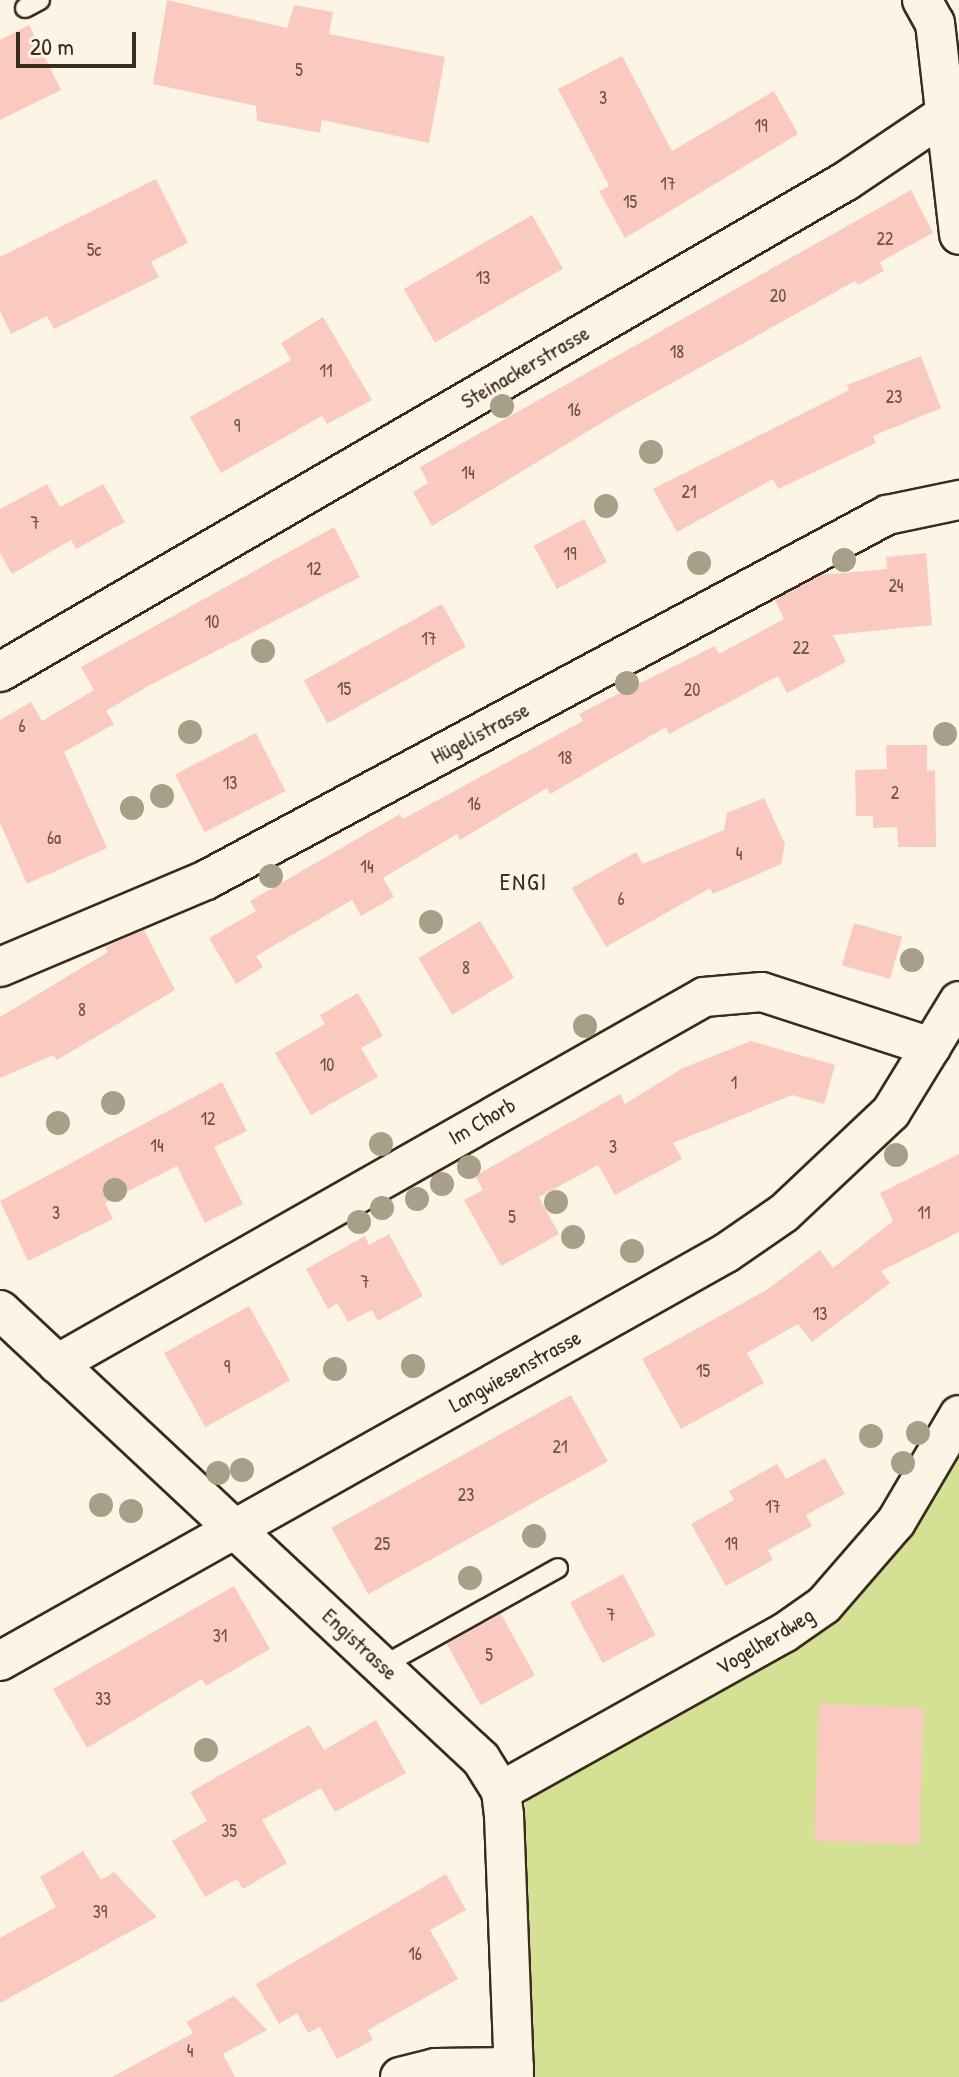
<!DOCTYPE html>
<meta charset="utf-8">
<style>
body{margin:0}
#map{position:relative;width:959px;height:2077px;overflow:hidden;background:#fcf5e5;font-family:"Patrick Hand",sans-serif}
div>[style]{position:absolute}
.green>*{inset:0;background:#d4e093}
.building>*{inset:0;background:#facac1;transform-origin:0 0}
.roads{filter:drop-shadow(2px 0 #3b2a1e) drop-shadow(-2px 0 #3b2a1e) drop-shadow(0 2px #3b2a1e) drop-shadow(0 -2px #3b2a1e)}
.lane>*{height:18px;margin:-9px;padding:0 9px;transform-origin:9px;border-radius:9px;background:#fcf5e5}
.street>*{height:38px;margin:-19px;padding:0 19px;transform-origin:19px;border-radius:19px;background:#fcf5e5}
.trees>*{width:24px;height:24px;margin:-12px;border-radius:50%;background:#a79f88}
span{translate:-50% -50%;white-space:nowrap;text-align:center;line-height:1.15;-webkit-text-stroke:7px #fcf5e5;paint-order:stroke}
.number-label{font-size:18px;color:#6b5247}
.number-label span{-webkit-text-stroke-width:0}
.street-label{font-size:22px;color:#3b2a1e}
.neighbourhood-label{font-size:24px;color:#3b2a1e;letter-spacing:2px}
.scale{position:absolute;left:16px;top:32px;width:120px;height:36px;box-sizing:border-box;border:4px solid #3b2a1e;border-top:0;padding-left:10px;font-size:24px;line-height:28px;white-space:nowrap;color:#3b2a1e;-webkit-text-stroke:6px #fcf5e5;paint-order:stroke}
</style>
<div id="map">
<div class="green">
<i style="clip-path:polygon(959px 1436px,959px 2077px,528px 2077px,520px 1818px,528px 1798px,817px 1623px)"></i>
</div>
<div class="building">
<i style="clip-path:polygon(167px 0,287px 28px,294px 5px,333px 12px,329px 34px,445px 57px,429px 143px,322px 120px,320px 133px,257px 121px,256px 106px,153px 84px)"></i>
<i style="clip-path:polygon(29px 25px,61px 90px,0 120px,0 40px)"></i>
<i style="clip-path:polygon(622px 56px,672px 151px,774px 91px,798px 134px,625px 238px,599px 191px,609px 186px,558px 89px)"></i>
<i style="clip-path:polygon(156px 179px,188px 243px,151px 262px,159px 277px,54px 329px,47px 316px,11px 334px,0 311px,0 257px)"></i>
<i style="clip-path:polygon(911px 190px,933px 233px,880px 262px,884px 271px,858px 285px,855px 281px,618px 413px,432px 526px,413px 492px,428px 483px,420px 467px)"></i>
<i style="left:532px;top:215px;width:62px;height:148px;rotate:60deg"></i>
<i style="clip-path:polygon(323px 317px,372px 400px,327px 424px,322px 416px,221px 473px,190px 417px,291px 360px,281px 343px)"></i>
<i style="clip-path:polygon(921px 356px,941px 408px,873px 436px,876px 443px,778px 489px,773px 479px,677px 532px,653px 489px,849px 390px,847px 385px)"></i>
<i style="clip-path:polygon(47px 484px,60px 507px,103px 484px,125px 522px,76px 549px,71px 540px,12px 574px,0 553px,0 509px)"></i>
<i style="left:584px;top:519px;width:49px;height:57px;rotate:62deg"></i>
<i style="clip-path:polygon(334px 527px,360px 577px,150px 685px,106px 711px,114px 724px,64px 752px,107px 848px,27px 884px,0 823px,0 720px,31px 702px,42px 721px,94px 690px,81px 667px)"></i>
<i style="clip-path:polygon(926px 553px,932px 625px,833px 635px,846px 662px,787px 693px,778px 676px,669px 734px,666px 727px,550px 794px,547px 788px,460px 840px,457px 834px,383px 878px,394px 897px,361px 916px,352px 900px,256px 956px,263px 967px,236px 984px,209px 938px,256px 911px,250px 901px,400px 814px,403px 819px,583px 721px,579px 714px,614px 696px,715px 646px,719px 654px,784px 619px,775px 600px,821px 575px,887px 569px,886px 557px)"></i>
<i style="left:442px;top:604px;width:49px;height:158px;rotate:61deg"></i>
<i style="left:256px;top:733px;width:65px;height:91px;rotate:63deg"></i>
<i style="clip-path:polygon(886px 745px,927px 745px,927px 771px,935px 770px,936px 847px,898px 847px,897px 827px,873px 828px,873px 816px,856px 816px,855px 770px,887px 769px)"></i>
<i style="clip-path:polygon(764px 798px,785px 844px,781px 864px,713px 894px,710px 888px,606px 947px,572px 888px,636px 852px,643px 864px,724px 830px,727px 813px)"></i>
<i style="left:480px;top:921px;width:66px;height:72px;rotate:59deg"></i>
<i style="left:854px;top:923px;width:50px;height:44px;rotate:16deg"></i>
<i style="clip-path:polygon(144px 930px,175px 990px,57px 1060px,53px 1055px,0 1078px,0 1017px,108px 952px,105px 947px)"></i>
<i style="clip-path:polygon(358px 993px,383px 1036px,361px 1048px,378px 1077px,311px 1115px,275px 1053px,325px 1024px,320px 1015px)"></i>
<i style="clip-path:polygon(751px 1041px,835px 1065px,824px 1104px,792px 1095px,673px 1143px,682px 1159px,615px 1195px,598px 1165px,539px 1197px,559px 1234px,501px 1266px,464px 1200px,483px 1190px,475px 1176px,620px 1094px,625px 1104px,683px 1068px)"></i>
<i style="clip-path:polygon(222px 1082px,247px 1131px,214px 1147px,243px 1204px,205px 1223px,177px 1166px,105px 1203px,113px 1219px,28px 1261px,0 1201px)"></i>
<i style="clip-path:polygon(959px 1154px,959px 1232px,881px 1271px,890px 1283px,812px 1342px,798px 1324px,747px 1353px,764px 1383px,681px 1429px,642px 1359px,765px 1291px,820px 1250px,833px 1268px,893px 1221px,880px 1193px)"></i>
<i style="clip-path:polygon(389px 1234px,423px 1296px,378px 1321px,372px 1310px,348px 1322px,337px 1303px,328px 1309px,306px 1269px,365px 1236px,369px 1245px)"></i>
<i style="left:249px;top:1306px;width:85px;height:97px;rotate:61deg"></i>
<i style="left:571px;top:1395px;width:76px;height:274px;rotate:61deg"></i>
<i style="clip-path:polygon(825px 1458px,845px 1494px,806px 1515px,812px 1526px,768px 1550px,773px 1560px,726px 1586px,691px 1524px,734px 1500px,729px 1491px,777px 1464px,786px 1479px)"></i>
<i style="left:623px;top:1574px;width:69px;height:60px;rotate:62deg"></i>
<i style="clip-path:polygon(234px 1586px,270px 1649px,206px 1686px,202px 1679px,87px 1748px,53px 1689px)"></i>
<i style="left:501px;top:1614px;width:70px;height:62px;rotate:61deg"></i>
<i style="left:819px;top:1704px;width:105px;height:137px;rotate:2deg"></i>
<i style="clip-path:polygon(376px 1720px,406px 1773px,335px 1812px,321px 1788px,262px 1820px,287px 1863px,243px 1889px,237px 1879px,205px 1897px,172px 1841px,207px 1821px,190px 1792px,309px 1725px,324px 1750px)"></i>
<i style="clip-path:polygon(83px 1851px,101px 1880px,114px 1872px,157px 1917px,0 2003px,0 1938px,56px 1907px,40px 1877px)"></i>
<i style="clip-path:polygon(446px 1874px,466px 1910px,430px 1930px,458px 1979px,368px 2030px,373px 2040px,337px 2059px,320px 2027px,308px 2033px,297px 2013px,279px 2024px,256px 1984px)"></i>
<i style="clip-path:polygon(234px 1996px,267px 2030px,223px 2054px,235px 2077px,112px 2077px,193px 2033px,186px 2022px)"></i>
</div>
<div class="roads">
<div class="lane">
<i style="left:25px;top:8px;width:17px;rotate:-28deg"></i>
<i style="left:384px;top:1665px;width:199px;rotate:-29.1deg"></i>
</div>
<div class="street">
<i style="left:922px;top:0;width:26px;rotate:61deg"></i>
<i style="left:935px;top:23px;width:213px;rotate:83.5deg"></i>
<i style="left:0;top:672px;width:978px;rotate:-30.13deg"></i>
<i style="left:846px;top:181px;width:118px;rotate:-34deg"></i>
<i style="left:0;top:967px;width:224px;rotate:-22.9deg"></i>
<i style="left:206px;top:880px;width:773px;rotate:-28.19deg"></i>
<i style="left:887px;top:515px;width:74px;rotate:-11.8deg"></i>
<i style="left:0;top:1310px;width:658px;rotate:43.03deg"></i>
<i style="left:481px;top:1759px;width:38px;rotate:58deg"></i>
<i style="left:501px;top:1791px;width:24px;rotate:83deg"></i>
<i style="left:504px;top:1815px;width:262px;rotate:87.8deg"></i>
<i style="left:57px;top:1364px;width:744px;rotate:-29.56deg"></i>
<i style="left:704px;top:997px;width:58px;rotate:-4.9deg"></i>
<i style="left:762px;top:992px;width:178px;rotate:18deg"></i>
<i style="left:0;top:1661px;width:833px;rotate:-29.34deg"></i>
<i style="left:726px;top:1253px;width:70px;rotate:-34.6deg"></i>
<i style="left:784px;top:1213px;width:147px;rotate:-43.3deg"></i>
<i style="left:891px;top:1112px;width:130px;rotate:-58.5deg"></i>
<i style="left:501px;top:1791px;width:324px;rotate:-29.2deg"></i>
<i style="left:784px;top:1633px;width:49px;rotate:-35deg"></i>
<i style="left:824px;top:1605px;width:110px;rotate:-49.1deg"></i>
<i style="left:896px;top:1522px;width:124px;rotate:-59.5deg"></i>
<i style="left:400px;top:2077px;width:36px;rotate:-14deg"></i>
<i style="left:435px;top:2068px;width:79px;rotate:-0.7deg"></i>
</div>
</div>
<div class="trees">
<i style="left:502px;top:406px"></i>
<i style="left:651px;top:452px"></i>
<i style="left:606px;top:506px"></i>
<i style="left:844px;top:560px"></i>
<i style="left:699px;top:563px"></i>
<i style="left:263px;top:651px"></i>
<i style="left:627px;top:683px"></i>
<i style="left:190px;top:732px"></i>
<i style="left:945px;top:734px"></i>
<i style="left:162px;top:796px"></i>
<i style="left:132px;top:808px"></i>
<i style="left:271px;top:876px"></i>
<i style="left:431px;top:922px"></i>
<i style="left:912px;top:960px"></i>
<i style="left:585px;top:1026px"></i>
<i style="left:113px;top:1103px"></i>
<i style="left:58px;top:1123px"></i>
<i style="left:381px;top:1144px"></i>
<i style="left:896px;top:1155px"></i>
<i style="left:469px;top:1167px"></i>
<i style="left:442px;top:1184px"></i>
<i style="left:115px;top:1190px"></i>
<i style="left:417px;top:1199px"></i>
<i style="left:556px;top:1202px"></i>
<i style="left:382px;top:1208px"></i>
<i style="left:359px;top:1222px"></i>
<i style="left:573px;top:1237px"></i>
<i style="left:632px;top:1251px"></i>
<i style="left:413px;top:1366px"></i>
<i style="left:335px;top:1369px"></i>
<i style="left:918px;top:1433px"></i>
<i style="left:871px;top:1436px"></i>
<i style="left:903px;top:1463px"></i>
<i style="left:242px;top:1470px"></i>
<i style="left:218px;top:1473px"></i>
<i style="left:101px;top:1505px"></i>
<i style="left:131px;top:1511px"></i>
<i style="left:534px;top:1536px"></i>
<i style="left:470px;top:1578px"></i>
<i style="left:206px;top:1750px"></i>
</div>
<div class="number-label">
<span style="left:299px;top:70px">5</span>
<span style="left:603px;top:98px">3</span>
<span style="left:761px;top:126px">19</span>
<span style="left:668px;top:184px">17</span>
<span style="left:630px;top:202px">15</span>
<span style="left:885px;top:239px">22</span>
<span style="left:94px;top:250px">5c</span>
<span style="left:483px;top:278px">13</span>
<span style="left:778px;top:296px">20</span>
<span style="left:677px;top:352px">18</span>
<span style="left:326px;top:371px">11</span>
<span style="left:894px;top:397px">23</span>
<span style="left:574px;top:410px">16</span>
<span style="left:237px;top:426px">9</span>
<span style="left:468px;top:473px">14</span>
<span style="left:689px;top:492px">21</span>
<span style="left:35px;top:523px">7</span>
<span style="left:570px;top:554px">19</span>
<span style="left:314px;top:569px">12</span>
<span style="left:896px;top:586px">24</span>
<span style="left:212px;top:622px">10</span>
<span style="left:429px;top:639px">17</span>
<span style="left:801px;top:648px">22</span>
<span style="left:344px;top:689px">15</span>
<span style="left:692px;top:690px">20</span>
<span style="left:22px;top:726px">6</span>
<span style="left:565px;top:758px">18</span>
<span style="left:230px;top:783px">13</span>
<span style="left:895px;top:793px">2</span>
<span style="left:474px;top:804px">16</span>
<span style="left:54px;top:838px">6a</span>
<span style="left:739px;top:854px">4</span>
<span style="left:367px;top:867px">14</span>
<span style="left:621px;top:899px">6</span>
<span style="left:466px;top:968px">8</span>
<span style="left:82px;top:1010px">8</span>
<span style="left:327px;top:1065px">10</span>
<span style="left:734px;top:1083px">1</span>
<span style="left:208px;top:1119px">12</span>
<span style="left:157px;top:1146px">14</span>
<span style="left:613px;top:1147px">3</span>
<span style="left:56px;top:1213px">3</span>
<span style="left:924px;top:1213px">11</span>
<span style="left:512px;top:1217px">5</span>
<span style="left:365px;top:1282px">7</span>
<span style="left:820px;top:1314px">13</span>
<span style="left:227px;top:1367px">9</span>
<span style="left:703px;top:1371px">15</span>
<span style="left:560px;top:1447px">21</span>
<span style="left:466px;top:1495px">23</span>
<span style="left:773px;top:1507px">17</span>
<span style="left:382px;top:1544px">25</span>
<span style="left:731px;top:1544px">19</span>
<span style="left:611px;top:1615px">7</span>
<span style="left:220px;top:1636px">31</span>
<span style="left:489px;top:1655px">5</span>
<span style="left:103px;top:1699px">33</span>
<span style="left:229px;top:1831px">35</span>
<span style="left:100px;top:1912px">39</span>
<span style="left:415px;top:1954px">16</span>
<span style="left:190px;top:2051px">4</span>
</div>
<div class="street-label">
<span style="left:525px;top:367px;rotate:-30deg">Steinackerstrasse</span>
<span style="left:480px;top:733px;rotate:-28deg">Hügelistrasse</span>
<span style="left:482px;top:1121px;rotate:-30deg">Im Chorb</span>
<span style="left:515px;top:1371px;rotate:-29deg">Langwiesenstrasse</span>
<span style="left:765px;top:1641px;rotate:-31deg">Vogelherdweg</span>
<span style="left:360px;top:1644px;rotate:43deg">Engistrasse</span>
</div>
<div class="neighbourhood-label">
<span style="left:524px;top:882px">ENGI</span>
</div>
<div class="scale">20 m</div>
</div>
